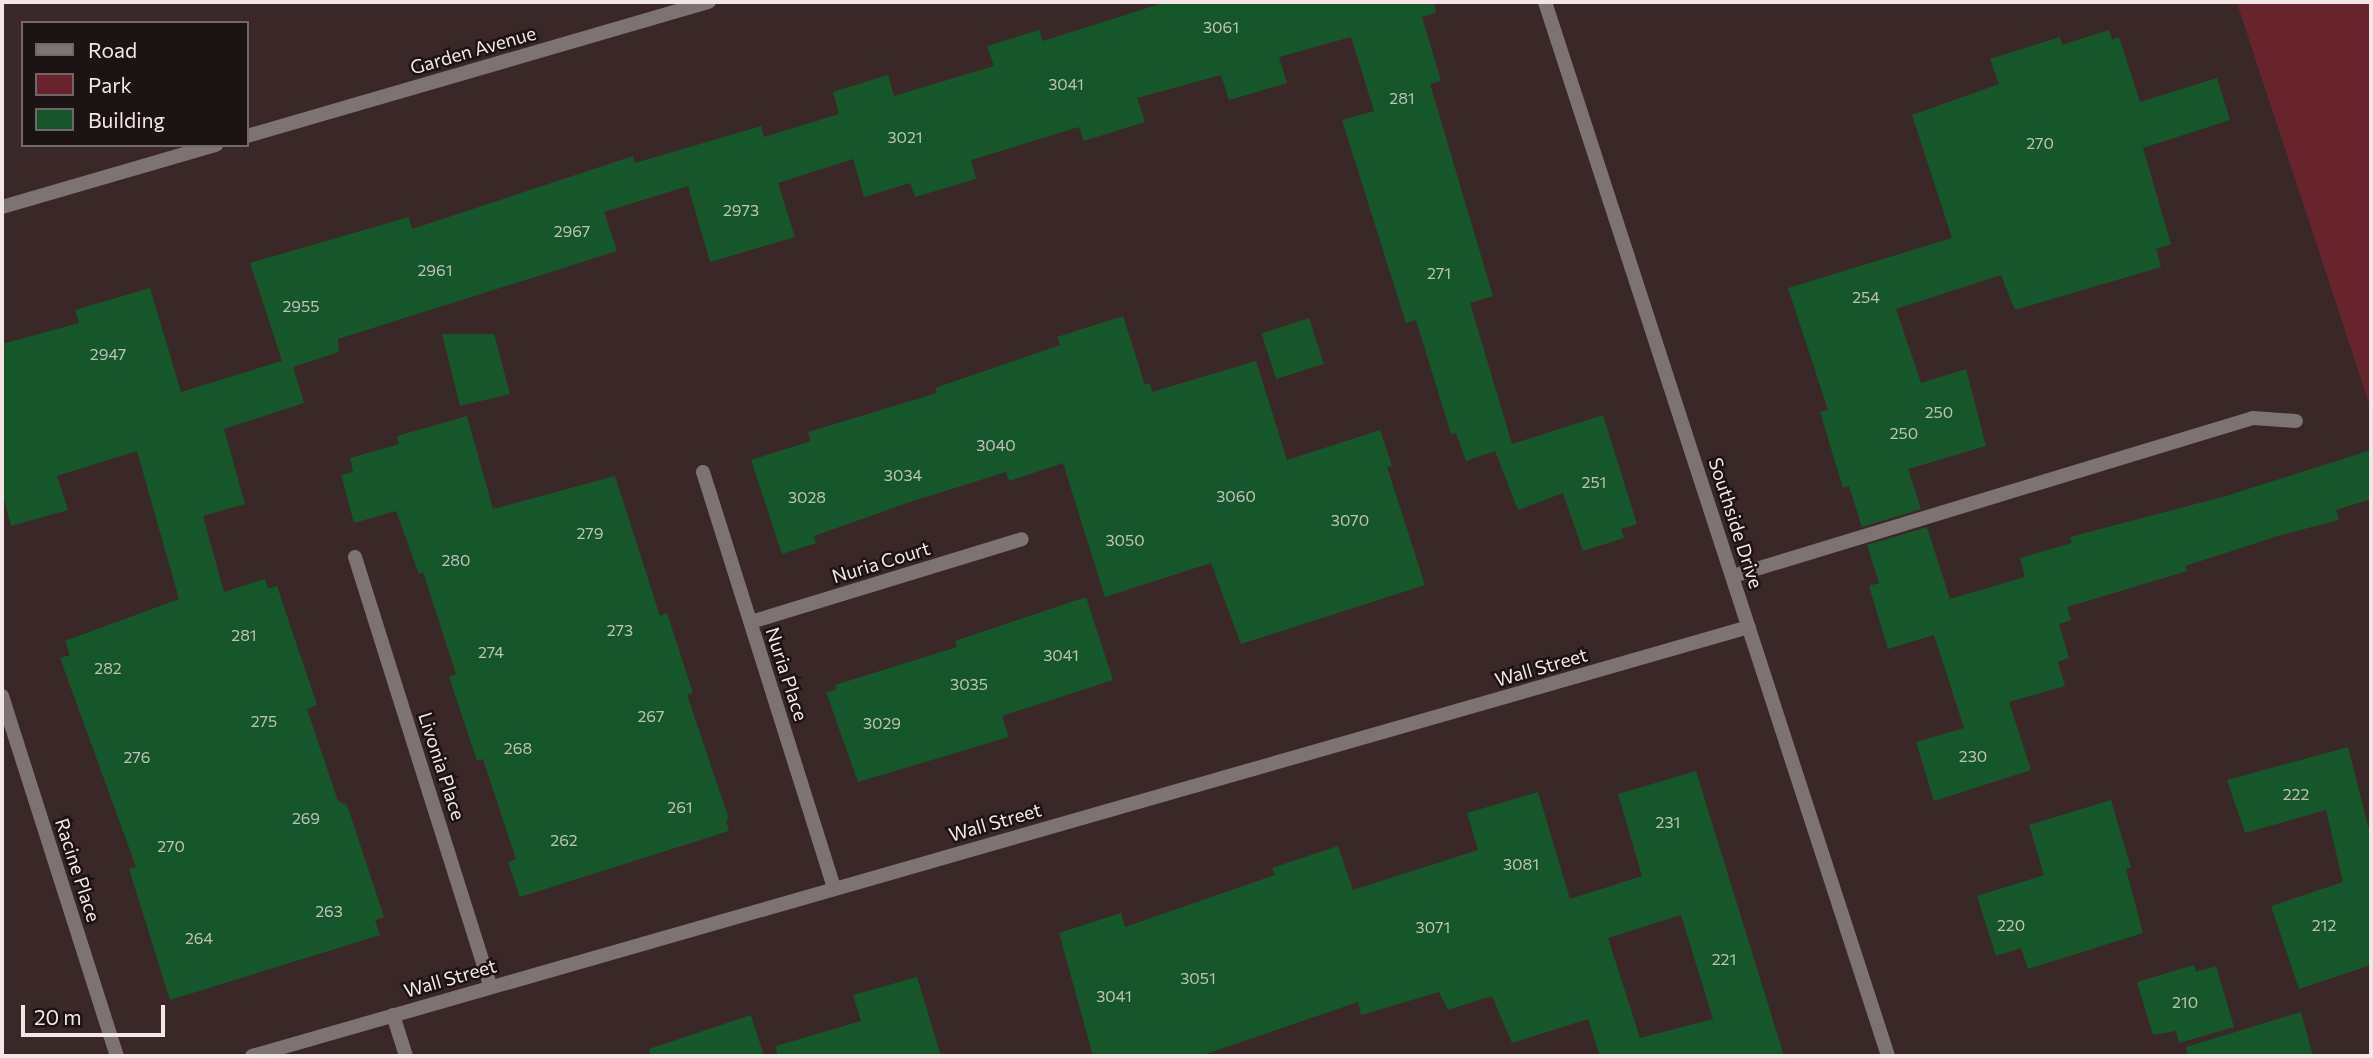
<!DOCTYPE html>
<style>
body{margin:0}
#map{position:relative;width:2373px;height:1058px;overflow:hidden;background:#3a2829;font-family:Commissioner,sans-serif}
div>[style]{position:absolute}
.green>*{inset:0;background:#68242d}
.building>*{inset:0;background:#15562b;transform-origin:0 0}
.lane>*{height:14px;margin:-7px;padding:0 7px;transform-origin:7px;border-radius:7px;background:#7d7373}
.street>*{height:14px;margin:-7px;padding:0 7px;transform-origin:7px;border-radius:7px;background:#7d7373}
span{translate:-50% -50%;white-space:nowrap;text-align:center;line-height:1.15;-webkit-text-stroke:5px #1c1314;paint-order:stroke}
.number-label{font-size:16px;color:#bcc2b7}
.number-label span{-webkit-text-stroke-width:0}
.street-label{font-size:19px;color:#f3e6e6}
.frame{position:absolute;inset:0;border:4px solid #f3e6e6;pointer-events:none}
.legend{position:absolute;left:21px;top:21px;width:228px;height:126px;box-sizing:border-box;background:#1c1314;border:2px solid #726768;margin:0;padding:9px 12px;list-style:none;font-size:21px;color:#f3e6e6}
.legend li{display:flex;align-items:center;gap:14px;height:35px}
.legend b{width:35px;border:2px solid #726768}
.scale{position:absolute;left:21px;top:1005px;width:144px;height:32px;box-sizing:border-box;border:4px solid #f3e6e6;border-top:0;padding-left:9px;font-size:21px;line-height:24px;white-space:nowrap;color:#f3e6e6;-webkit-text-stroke:5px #1c1314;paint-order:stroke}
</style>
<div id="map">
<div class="green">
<i style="clip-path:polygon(2371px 2px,2371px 409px,2237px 3px)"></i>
</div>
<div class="building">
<i style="clip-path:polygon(1166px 2px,1434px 2px,1436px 13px,1422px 17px,1441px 81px,1430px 84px,1493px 296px,1470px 303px,1512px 444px,1603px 415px,1637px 524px,1621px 529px,1624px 538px,1583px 551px,1563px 493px,1518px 510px,1495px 451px,1466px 461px,1456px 433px,1451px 434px,1416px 320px,1406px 323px,1342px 120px,1374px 111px,1351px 37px,1279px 57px,1287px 83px,1229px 100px,1221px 75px,1137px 98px,1145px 122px,1084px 141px,1079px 127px,971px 160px,976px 179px,915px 197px,910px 183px,864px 197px,853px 159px,778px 183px,795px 237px,710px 262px,688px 186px,604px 212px,617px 251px,338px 339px,339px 352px,293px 367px,304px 403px,224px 429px,245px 504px,203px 516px,224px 592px,265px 579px,268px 589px,277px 586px,317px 705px,307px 709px,338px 801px,347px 805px,384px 917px,375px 920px,380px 935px,170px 1000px,129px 869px,136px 867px,60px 658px,70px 655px,65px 641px,179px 599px,137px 451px,57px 476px,68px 510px,11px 526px,2px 492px,2px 344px,79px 323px,75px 310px,150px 288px,181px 392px,282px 361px,250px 263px,409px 217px,412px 229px,633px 156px,635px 163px,761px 126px,764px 137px,839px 114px,833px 92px,888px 75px,894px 96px,994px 66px,987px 46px,1039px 30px,1043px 41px)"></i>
<i style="clip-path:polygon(2109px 30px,2112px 40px,2119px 37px,2140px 102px,2217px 78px,2230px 120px,2143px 148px,2171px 244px,2156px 249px,2161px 267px,2015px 310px,2001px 275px,1896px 309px,1921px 383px,1966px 369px,1986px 446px,1908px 469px,1921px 509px,1862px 527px,1849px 486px,1843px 488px,1820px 412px,1828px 410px,1788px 288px,1952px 238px,1912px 115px,1999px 84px,1990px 59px,2060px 37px,2062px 45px)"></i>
<i style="clip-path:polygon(1123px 316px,1145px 385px,1150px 383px,1152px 392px,1256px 361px,1287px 460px,1380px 430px,1392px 466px,1387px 467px,1425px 585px,1241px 644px,1211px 563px,1105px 597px,1063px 463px,1009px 481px,1006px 472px,910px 502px,814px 536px,816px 543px,782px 554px,751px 460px,811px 441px,808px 432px,937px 393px,935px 388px,1060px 345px,1057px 337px)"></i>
<i style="left:1309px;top:318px;width:48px;height:50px;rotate:72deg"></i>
<i style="clip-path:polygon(442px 334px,494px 334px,510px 394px,460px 406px)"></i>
<i style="clip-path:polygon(467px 416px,493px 509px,615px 476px,660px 616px,667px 613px,693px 693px,687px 695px,729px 819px,726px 821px,729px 831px,520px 897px,508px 862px,516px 859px,483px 759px,477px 761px,449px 677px,456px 674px,423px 572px,419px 574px,396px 511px,354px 523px,341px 475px,353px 472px,350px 458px,399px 444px,397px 436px)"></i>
<i style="clip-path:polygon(2371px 450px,2371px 499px,2336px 510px,2339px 520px,2281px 535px,2185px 566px,2187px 571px,2067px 607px,2071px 620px,2059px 624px,2069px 658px,2058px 662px,2065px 686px,2009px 702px,2031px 770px,1934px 801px,1916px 742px,1964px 728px,1934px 635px,1888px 649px,1869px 586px,1879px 583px,1867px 545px,1927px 527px,1950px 599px,2025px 577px,2020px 558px,2072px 543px,2070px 537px,2226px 496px)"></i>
<i style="clip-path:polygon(1086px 597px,1113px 680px,1002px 716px,1009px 737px,858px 782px,826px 692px,836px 690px,835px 685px,957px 647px,955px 641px)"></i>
<i style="clip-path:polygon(2348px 747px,2371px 838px,2371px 965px,2299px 989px,2271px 906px,2343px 882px,2326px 810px,2245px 833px,2227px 780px)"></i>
<i style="clip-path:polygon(evenodd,1696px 771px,1784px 1056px,1600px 1056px,1588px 1019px,1512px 1043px,1492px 996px,1448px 1010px,1439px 992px,1361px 1015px,1358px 1002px,1200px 1056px,1093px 1056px,1059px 933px,1121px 913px,1125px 927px,1275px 875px,1272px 868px,1338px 846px,1353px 890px,1478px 850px,1467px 813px,1538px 792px,1570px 899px,1642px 876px,1618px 794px,1696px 771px,1681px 915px,1713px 1019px,1640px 1038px,1608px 938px,1681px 915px)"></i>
<i style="clip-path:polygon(2111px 800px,2131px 868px,2126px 869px,2143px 933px,2028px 969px,2021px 948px,1996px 956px,1977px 896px,2044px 875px,2029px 825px)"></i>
<i style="clip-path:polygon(2194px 965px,2196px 972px,2216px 966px,2234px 1027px,2179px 1043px,2176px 1031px,2153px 1035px,2137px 982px)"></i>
<i style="clip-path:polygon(917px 977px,941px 1056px,777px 1056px,776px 1046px,861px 1021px,853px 995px)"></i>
<i style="clip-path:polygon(2301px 1012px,2313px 1056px,2188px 1056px,2186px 1047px)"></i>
<i style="clip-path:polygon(751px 1015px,764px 1056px,650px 1056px,649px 1049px)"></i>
</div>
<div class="lane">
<i style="left:703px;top:472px;width:436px;rotate:72.5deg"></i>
<i style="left:355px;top:557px;width:450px;rotate:72.5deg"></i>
<i style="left:1733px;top:576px;width:543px;rotate:-16.9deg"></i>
<i style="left:2253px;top:418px;width:43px;rotate:4deg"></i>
<i style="left:751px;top:622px;width:283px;rotate:-17deg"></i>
<i style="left:2px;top:696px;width:378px;rotate:72.3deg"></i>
</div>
<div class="street">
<i style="left:1545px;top:2px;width:1108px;rotate:71.97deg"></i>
<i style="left:247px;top:136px;width:481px;rotate:-16.2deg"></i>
<i style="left:2px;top:207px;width:223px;rotate:-16.2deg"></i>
<i style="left:393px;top:1015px;width:43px;rotate:72.4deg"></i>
<i style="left:252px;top:1056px;width:1557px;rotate:-15.99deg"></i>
</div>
<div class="number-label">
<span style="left:1221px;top:27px">3061</span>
<span style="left:1066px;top:84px">3041</span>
<span style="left:1402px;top:98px">281</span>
<span style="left:905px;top:137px">3021</span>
<span style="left:2040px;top:143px">270</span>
<span style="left:741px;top:210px">2973</span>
<span style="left:572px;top:231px">2967</span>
<span style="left:435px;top:270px">2961</span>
<span style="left:1439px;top:273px">271</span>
<span style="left:1866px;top:297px">254</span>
<span style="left:301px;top:306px">2955</span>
<span style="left:108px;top:354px">2947</span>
<span style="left:1939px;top:412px">250</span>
<span style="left:1904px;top:433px">250</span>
<span style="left:996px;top:445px">3040</span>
<span style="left:903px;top:475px">3034</span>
<span style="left:1594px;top:482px">251</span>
<span style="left:1236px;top:496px">3060</span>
<span style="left:807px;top:497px">3028</span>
<span style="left:1350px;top:520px">3070</span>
<span style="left:590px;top:533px">279</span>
<span style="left:1125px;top:540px">3050</span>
<span style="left:456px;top:560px">280</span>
<span style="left:620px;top:630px">273</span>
<span style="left:244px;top:635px">281</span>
<span style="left:491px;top:652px">274</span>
<span style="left:1061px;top:655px">3041</span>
<span style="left:108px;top:668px">282</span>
<span style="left:969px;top:684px">3035</span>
<span style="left:651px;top:716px">267</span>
<span style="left:264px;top:721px">275</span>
<span style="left:882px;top:723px">3029</span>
<span style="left:518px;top:748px">268</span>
<span style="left:1973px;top:756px">230</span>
<span style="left:137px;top:757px">276</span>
<span style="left:2296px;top:794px">222</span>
<span style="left:680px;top:807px">261</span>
<span style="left:306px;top:818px">269</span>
<span style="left:1668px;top:822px">231</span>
<span style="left:564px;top:840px">262</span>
<span style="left:171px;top:846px">270</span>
<span style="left:1521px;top:864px">3081</span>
<span style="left:329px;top:911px">263</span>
<span style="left:2011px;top:925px">220</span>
<span style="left:2324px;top:925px">212</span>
<span style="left:1433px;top:927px">3071</span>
<span style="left:199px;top:938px">264</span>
<span style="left:1724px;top:959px">221</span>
<span style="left:1198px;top:978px">3051</span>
<span style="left:1114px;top:996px">3041</span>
<span style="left:2185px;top:1002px">210</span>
</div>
<div class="street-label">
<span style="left:473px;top:50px;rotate:-16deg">Garden Avenue</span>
<span style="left:1736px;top:523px;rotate:72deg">Southside Drive</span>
<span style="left:881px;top:562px;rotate:-17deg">Nuria Court</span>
<span style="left:1541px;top:667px;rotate:-16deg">Wall Street</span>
<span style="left:787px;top:674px;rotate:72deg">Nuria Place</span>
<span style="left:442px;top:766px;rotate:72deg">Livonia Place</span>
<span style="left:995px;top:822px;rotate:-16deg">Wall Street</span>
<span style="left:78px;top:870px;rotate:72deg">Racine Place</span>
<span style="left:450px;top:978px;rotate:-16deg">Wall Street</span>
</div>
<div class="frame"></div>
<ul class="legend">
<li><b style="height:9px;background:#7d7373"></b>Road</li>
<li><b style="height:19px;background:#68242d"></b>Park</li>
<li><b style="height:19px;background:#15562b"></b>Building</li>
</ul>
<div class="scale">20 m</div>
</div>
